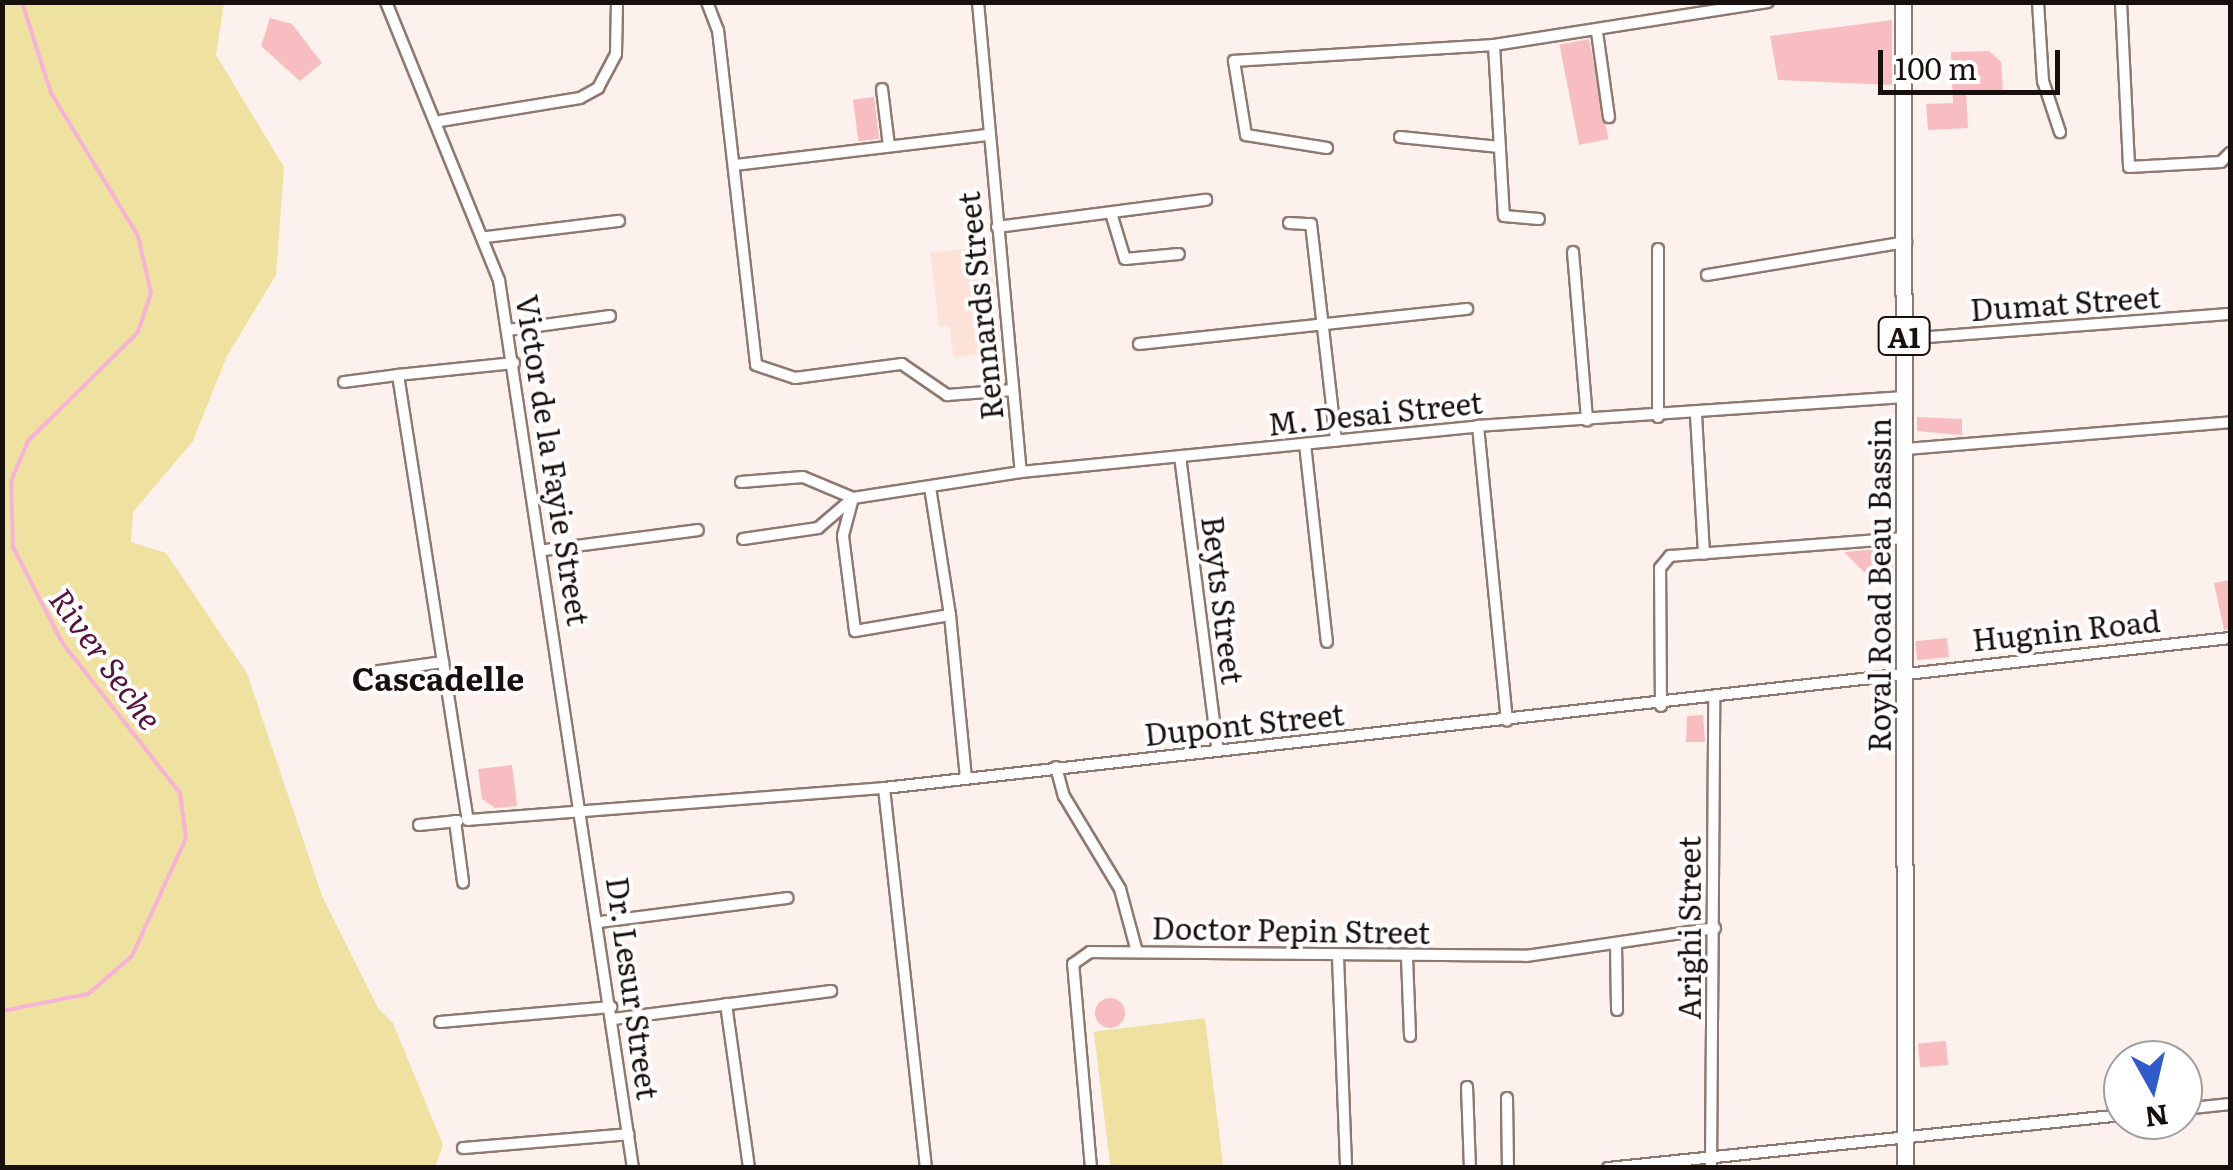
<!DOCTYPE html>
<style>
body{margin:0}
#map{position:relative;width:2233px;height:1170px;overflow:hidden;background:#fcf1ed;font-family:Literata,serif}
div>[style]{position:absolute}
.built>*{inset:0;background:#fde2d8}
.green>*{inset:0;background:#efe1a0;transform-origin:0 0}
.stream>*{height:4px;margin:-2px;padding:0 2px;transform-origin:2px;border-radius:2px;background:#f6b3d5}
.building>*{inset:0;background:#f7bdc0;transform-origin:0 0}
.round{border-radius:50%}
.roads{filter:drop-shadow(2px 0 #8f786f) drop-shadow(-2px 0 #8f786f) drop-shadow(0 2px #8f786f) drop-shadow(0 -2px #8f786f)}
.minor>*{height:10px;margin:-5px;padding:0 5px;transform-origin:5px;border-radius:5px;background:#fff}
.primary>*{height:15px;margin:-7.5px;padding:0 7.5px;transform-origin:7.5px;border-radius:7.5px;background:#fff}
span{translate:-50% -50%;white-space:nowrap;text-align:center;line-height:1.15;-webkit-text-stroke:8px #fff;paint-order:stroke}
.shield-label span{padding:2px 8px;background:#fff;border:2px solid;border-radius:8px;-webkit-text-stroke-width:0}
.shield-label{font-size:28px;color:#18100d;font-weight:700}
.street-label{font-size:30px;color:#18100d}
.water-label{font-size:32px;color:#58103d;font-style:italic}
.neighbourhood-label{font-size:32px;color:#18100d;font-weight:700}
.frame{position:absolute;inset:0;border:5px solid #18100d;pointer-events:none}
.north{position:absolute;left:2103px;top:1040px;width:100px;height:100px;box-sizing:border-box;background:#fff;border:2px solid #a39f9e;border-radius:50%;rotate:172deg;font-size:28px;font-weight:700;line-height:40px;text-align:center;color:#18100d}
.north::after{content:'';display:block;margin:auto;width:35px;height:45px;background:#305ccb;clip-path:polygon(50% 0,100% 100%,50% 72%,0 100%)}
.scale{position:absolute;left:1878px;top:50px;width:182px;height:45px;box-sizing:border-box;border:5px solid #18100d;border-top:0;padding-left:12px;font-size:30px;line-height:35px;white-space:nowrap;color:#18100d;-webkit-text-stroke:8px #fff;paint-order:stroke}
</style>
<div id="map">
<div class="built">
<i style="clip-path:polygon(990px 246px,1001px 352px,954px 357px,949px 326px,939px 326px,930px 253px)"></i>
</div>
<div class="green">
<i style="clip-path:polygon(2px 3px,224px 3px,216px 55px,284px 167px,276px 275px,227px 356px,193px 441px,133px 512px,131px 542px,166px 553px,247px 673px,322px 896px,378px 1008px,393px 1023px,443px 1145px,435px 1167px,3px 1167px)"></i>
<i style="left:1205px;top:1018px;width:150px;height:112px;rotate:83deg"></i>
</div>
<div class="stream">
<i style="left:2px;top:1011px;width:88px;rotate:-11.2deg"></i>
<i style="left:88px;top:994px;width:58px;rotate:-40.8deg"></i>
<i style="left:132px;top:956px;width:130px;rotate:-65.4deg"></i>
<i style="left:186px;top:838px;width:45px;rotate:-97.6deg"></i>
<i style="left:180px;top:793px;width:189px;rotate:-128.1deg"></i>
<i style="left:63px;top:644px;width:109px;rotate:-117.3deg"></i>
<i style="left:13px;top:547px;width:66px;rotate:-91.7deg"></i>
<i style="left:11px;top:481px;width:43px;rotate:-67deg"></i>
<i style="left:28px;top:441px;width:155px;rotate:-44.7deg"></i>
<i style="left:138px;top:332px;width:41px;rotate:-71.6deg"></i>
<i style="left:151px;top:293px;width:58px;rotate:-102.8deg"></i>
<i style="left:138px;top:236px;width:167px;rotate:-121.3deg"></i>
<i style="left:51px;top:93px;width:96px;rotate:-107.7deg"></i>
</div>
<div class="building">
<i style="clip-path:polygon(270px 18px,292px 24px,322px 63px,300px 81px,261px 46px)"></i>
<i style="clip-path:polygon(1892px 20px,1892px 85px,1778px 80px,1770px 36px)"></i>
<i style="left:1589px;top:39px;width:102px;height:30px;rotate:79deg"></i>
<i style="clip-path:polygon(1989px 51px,2001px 62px,2003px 92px,1966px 93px,1968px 128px,1928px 130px,1926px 104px,1953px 103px,1951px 52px)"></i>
<i style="left:874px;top:97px;width:42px;height:21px;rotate:83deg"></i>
<i style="clip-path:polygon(1917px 417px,1962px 419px,1962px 435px,1917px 431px)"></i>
<i style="clip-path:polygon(1893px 548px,1893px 575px,1869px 577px,1844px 552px)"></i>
<i style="clip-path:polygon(2230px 580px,2230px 629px,2224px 630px,2214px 583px)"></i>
<i style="left:1947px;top:638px;width:19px;height:32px;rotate:84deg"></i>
<i style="clip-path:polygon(1703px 715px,1705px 742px,1686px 742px,1687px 716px)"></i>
<i style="clip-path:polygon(512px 765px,517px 806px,495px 808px,482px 799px,478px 769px)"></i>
<i class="round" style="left:1095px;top:998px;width:30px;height:30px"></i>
<i style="left:1946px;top:1041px;width:24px;height:28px;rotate:85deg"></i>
</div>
<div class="roads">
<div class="minor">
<i style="left:386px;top:2px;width:300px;rotate:67.9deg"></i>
<i style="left:499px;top:280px;width:898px;rotate:81.42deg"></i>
<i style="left:707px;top:2px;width:30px;rotate:69deg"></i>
<i style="left:718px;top:30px;width:337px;rotate:83.5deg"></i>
<i style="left:756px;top:365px;width:41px;rotate:18.4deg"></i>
<i style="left:795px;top:378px;width:108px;rotate:-7.5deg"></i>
<i style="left:902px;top:364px;width:55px;rotate:34.6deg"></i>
<i style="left:947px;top:395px;width:66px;rotate:-4.3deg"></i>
<i style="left:978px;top:2px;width:472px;rotate:84.8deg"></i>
<i style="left:2038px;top:2px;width:79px;rotate:86.4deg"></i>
<i style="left:2043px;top:81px;width:54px;rotate:71.6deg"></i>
<i style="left:2121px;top:2px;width:165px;rotate:87.2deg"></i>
<i style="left:2129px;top:167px;width:92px;rotate:-3.1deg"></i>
<i style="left:2221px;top:162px;width:13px;rotate:-45deg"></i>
<i style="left:1597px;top:32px;width:86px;rotate:82deg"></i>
<i style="left:1494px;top:45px;width:171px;rotate:86.7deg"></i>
<i style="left:1504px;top:216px;width:35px;rotate:5deg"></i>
<i style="left:882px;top:89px;width:57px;rotate:83deg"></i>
<i style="left:440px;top:121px;width:142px;rotate:-9.3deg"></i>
<i style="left:580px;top:98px;width:21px;rotate:-29deg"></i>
<i style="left:598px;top:88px;width:38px;rotate:-62deg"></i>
<i style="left:616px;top:54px;width:52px;rotate:-88.9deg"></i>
<i style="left:1400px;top:137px;width:100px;rotate:5.7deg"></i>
<i style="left:1327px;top:148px;width:82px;rotate:-170.9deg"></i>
<i style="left:1246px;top:135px;width:75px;rotate:-99.2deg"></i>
<i style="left:1234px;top:61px;width:260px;rotate:-3.5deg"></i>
<i style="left:1494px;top:45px;width:277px;rotate:-8.9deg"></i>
<i style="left:735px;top:165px;width:253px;rotate:-6.8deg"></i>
<i style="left:1111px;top:213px;width:48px;rotate:73.1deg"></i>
<i style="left:1125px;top:259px;width:54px;rotate:-5.3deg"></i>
<i style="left:1289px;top:223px;width:22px;rotate:3deg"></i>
<i style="left:1311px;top:224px;width:218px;rotate:83.4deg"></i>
<i style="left:997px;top:227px;width:211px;rotate:-7.4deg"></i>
<i style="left:486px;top:237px;width:134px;rotate:-6.9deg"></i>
<i style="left:1658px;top:249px;width:168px;rotate:90deg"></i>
<i style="left:1573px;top:252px;width:169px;rotate:85.2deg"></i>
<i style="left:1707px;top:275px;width:202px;rotate:-9.4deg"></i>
<i style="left:508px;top:330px;width:103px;rotate:-7.8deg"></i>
<i style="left:1903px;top:339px;width:328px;rotate:-4.4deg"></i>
<i style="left:1139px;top:344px;width:330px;rotate:-6.1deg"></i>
<i style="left:514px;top:363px;width:117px;rotate:174.1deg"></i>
<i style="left:398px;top:375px;width:450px;rotate:81.1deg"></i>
<i style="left:468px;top:820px;width:417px;rotate:-4.4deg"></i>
<i style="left:884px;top:788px;width:1354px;rotate:-6.36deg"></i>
<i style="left:344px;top:382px;width:54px;rotate:-7.4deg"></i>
<i style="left:1696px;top:415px;width:139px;rotate:86.7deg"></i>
<i style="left:1478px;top:426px;width:296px;rotate:84.4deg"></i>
<i style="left:1305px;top:444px;width:199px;rotate:83.7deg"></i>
<i style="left:1905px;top:449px;width:326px;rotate:-4.7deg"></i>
<i style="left:1180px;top:456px;width:297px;rotate:82.7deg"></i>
<i style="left:741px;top:482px;width:62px;rotate:-4.6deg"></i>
<i style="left:803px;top:477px;width:54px;rotate:22.8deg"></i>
<i style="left:853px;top:498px;width:170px;rotate:-8.8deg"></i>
<i style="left:1021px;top:472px;width:459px;rotate:-5.7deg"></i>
<i style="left:1478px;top:426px;width:426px;rotate:-3.9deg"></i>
<i style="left:853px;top:498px;width:39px;rotate:105deg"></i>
<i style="left:843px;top:536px;width:96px;rotate:82.8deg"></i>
<i style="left:855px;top:631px;width:96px;rotate:-9.6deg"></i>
<i style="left:950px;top:615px;width:129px;rotate:-98.9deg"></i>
<i style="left:743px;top:539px;width:76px;rotate:-8.3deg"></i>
<i style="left:818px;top:528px;width:45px;rotate:-40.5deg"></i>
<i style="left:545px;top:550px;width:154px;rotate:-7.4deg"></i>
<i style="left:950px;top:615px;width:164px;rotate:84.4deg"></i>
<i style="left:372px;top:672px;width:72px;rotate:-8deg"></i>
<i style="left:1661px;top:706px;width:138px;rotate:-90.4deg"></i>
<i style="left:1660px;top:568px;width:16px;rotate:-50deg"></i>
<i style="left:1670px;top:556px;width:237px;rotate:-4.4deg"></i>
<i style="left:1056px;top:767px;width:30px;rotate:75deg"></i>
<i style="left:1064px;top:796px;width:109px;rotate:58.9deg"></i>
<i style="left:1120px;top:889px;width:65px;rotate:74.9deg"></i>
<i style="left:884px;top:788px;width:382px;rotate:83.7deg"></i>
<i style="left:455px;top:821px;width:62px;rotate:82.5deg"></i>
<i style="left:419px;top:825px;width:39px;rotate:-6deg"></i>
<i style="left:600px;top:922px;width:189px;rotate:-7.3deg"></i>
<i style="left:1616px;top:944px;width:66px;rotate:89.1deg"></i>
<i style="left:1338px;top:957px;width:211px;rotate:87.8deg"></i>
<i style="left:1407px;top:957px;width:79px;rotate:87.8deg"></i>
<i style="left:726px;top:1004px;width:166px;rotate:82deg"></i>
<i style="left:613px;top:1019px;width:220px;rotate:-7.3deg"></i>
<i style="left:440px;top:1022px;width:172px;rotate:-5deg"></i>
<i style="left:1467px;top:1087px;width:81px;rotate:87.9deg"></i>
<i style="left:1507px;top:1098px;width:70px;rotate:89.2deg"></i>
<i style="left:2183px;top:1109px;width:47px;rotate:-6.1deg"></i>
<i style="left:463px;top:1148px;width:166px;rotate:-4.8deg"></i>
<i style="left:1091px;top:1168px;width:205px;rotate:-95deg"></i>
<i style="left:1073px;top:964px;width:21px;rotate:-35deg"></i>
<i style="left:1090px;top:952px;width:436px;rotate:0.5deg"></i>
<i style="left:1526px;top:956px;width:191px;rotate:-8.4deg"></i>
<i style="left:1608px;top:1168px;width:518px;rotate:-5.88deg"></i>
<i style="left:1711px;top:1168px;width:468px;rotate:-89.6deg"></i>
</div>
<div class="primary">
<i style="left:1903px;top:2px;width:1166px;rotate:89.9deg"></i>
</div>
</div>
<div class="shield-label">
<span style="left:1904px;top:336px">A1</span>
</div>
<div class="street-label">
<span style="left:2065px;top:302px;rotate:-4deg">Dumat Street</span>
<span style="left:979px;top:306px;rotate:-96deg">Rennards Street</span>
<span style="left:1375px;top:412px;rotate:-6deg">M. Desai Street</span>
<span style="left:554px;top:460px;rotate:81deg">Victor de la Fayie Street</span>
<span style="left:1878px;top:585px;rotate:-90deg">Royal Road Beau Bassin</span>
<span style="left:1224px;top:600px;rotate:83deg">Beyts Street</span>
<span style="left:2066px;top:629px;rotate:-6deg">Hugnin Road</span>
<span style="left:1244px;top:723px;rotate:-6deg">Dupont Street</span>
<span style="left:1688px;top:928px;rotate:-90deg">Arighi Street</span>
<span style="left:1291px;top:929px;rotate:1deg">Doctor Pepin Street</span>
<span style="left:634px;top:988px;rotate:82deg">Dr. Lesur Street</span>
</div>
<div class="water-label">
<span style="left:107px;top:658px;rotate:54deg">River Seche</span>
</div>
<div class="neighbourhood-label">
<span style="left:438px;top:677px">Cascadelle</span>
</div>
<div class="frame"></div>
<div class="north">N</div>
<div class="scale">100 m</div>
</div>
